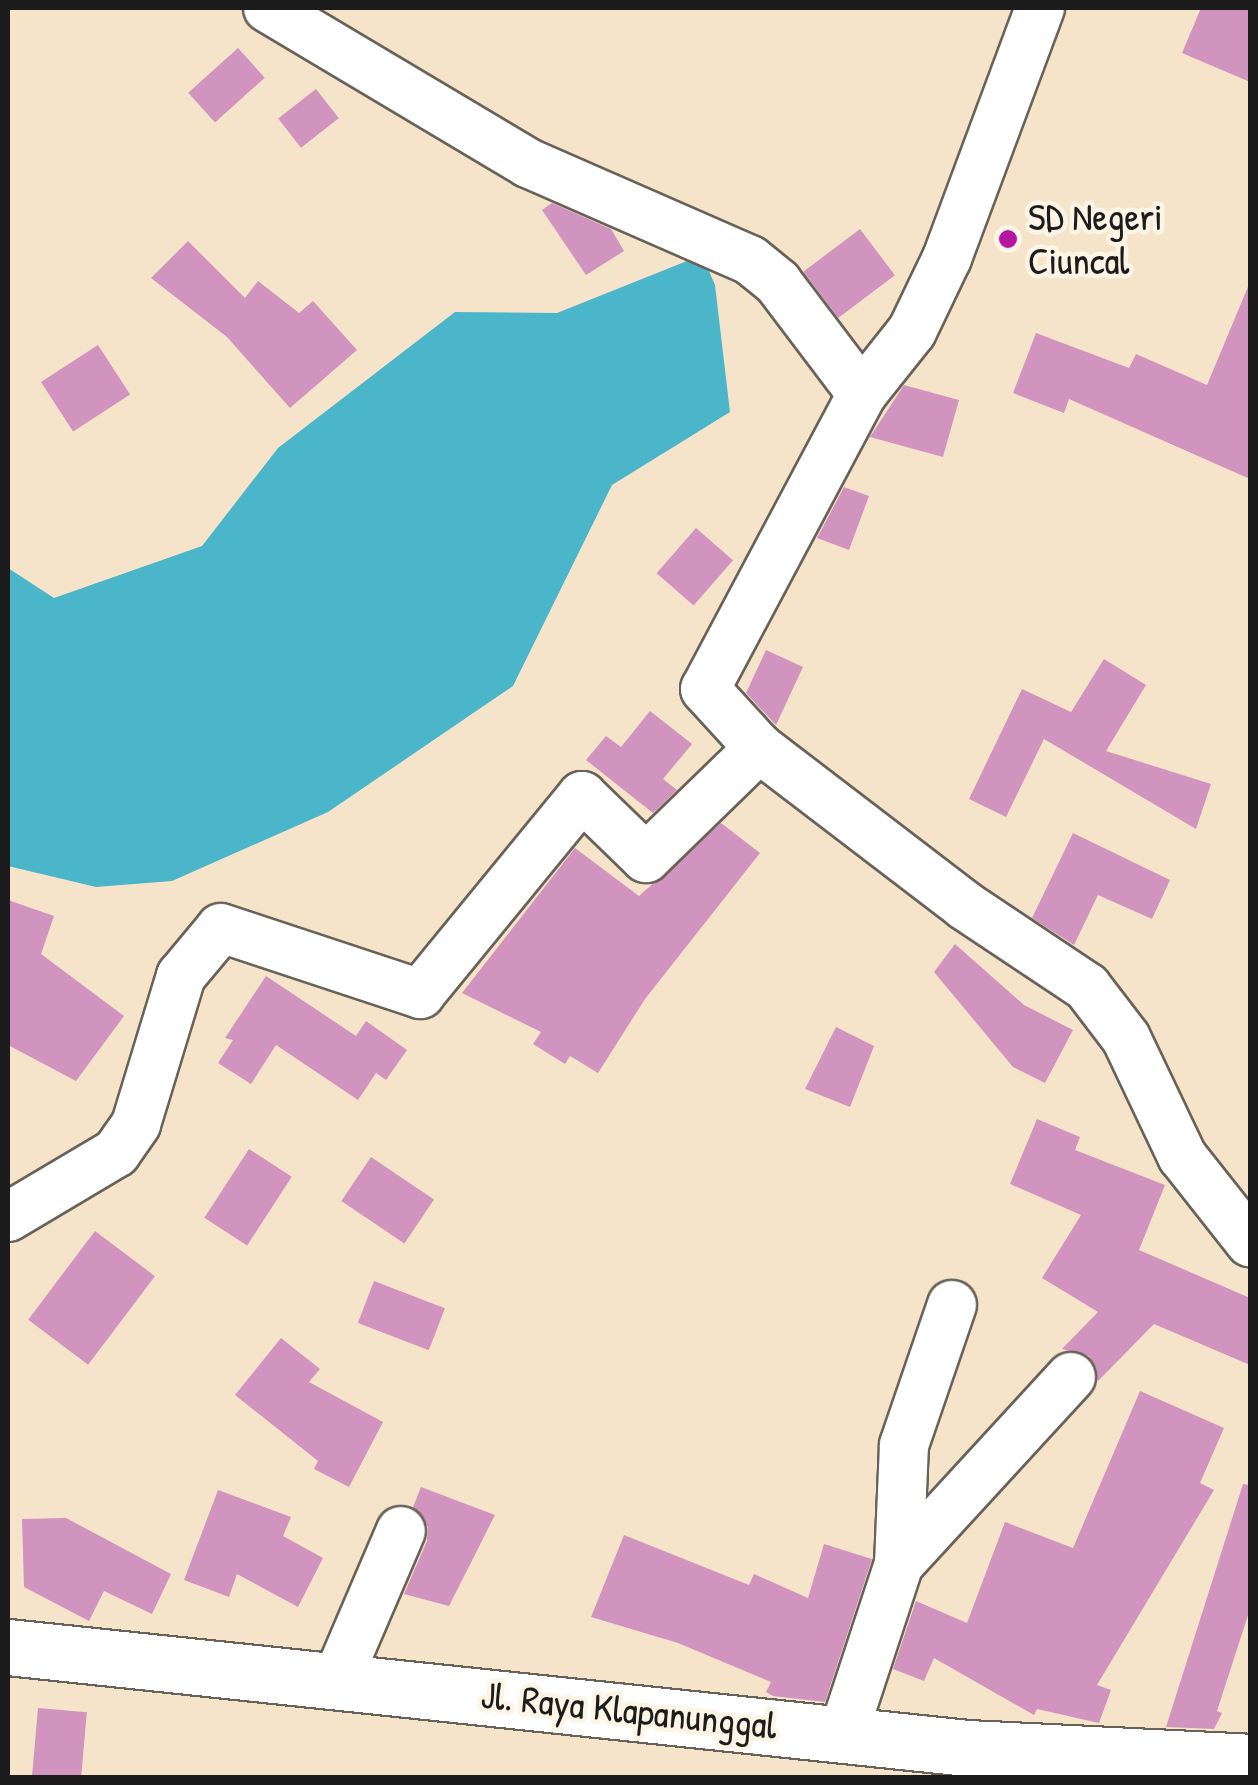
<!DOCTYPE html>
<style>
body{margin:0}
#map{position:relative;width:1258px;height:1785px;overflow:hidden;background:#f6e4ca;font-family:"Patrick Hand",sans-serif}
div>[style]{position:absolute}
.water>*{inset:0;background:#4bb5c9}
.building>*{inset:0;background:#d094be;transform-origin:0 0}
.roads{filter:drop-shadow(2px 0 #686259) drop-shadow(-2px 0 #686259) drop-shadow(0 2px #686259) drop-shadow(0 -2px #686259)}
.minor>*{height:48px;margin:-24px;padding:0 24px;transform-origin:24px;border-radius:24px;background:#fff}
.tertiary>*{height:55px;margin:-27.5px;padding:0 27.5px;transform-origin:27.5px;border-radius:27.5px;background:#fff}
.dots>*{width:28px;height:28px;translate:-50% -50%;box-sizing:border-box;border:5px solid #fcf5e5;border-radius:50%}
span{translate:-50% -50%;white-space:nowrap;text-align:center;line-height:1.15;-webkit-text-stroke:9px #fcf5e5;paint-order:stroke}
.poi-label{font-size:38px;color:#1c1c1c}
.left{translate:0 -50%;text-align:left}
.street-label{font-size:38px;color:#1c1c1c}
.frame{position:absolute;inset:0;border:10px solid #1c1c1c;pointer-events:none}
</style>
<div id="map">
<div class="water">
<i style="clip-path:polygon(702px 255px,715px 285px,730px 412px,612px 485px,513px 686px,328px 812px,172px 881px,96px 887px,8px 866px,8px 568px,54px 598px,202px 546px,278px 448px,455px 312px,557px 313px)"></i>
</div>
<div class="building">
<i style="clip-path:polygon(1201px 8px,1250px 8px,1250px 82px,1182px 53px)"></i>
<i style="left:238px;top:48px;width:40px;height:67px;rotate:48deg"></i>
<i style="left:316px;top:89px;width:37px;height:48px;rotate:52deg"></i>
<i style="clip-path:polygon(552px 203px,611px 229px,624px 251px,586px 275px,542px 210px)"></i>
<i style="left:860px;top:229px;width:58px;height:71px;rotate:53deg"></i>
<i style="clip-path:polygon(188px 241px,245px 298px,258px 281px,299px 313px,313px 301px,357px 350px,290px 408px,227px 337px,151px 278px)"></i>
<i style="clip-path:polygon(1250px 282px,1250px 479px,1069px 399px,1064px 413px,1013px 393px,1036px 333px,1129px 368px,1136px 354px,1207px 385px)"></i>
<i style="left:98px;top:345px;width:59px;height:68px;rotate:57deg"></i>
<i style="clip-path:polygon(904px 385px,959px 400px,943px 457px,870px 437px)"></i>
<i style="clip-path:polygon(844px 487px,869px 496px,849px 550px,817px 538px)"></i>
<i style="left:696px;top:528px;width:49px;height:60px;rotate:41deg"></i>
<i style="clip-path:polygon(766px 650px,803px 667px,776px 725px,746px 693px)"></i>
<i style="clip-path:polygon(1104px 659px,1146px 685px,1106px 751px,1211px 784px,1196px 829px,1044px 739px,1006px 817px,969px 799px,1022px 689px,1071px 712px)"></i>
<i style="clip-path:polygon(650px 711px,692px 744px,663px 779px,677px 790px,653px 813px,586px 760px,606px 736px,621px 747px)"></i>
<i style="clip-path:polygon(721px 823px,760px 853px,645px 999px,598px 1073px,570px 1056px,565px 1064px,533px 1044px,541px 1032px,462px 993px,575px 848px,639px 896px)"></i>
<i style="clip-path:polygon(1073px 833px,1170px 880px,1152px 919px,1098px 895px,1074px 945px,1032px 918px)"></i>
<i style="clip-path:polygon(8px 900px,54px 916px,41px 954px,124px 1016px,76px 1081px,8px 1045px)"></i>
<i style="clip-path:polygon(955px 944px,1024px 1005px,1073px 1030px,1045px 1083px,1013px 1067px,934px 972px)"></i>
<i style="clip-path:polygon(266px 976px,356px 1036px,366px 1021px,407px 1050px,386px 1080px,376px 1073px,358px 1100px,276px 1045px,251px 1084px,218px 1063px,233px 1040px,225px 1038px)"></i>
<i style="clip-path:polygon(836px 1027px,874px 1046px,850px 1107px,805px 1089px)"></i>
<i style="clip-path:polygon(1037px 1119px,1080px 1137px,1075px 1150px,1165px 1185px,1139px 1250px,1250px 1298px,1250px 1365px,1154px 1324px,1098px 1381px,1089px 1356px,1062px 1349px,1098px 1312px,1042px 1278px,1081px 1215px,1010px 1184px)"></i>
<i style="left:249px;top:1149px;width:51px;height:82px;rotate:33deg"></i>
<i style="left:371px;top:1157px;width:76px;height:53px;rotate:34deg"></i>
<i style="left:95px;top:1231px;width:75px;height:111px;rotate:37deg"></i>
<i style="left:374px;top:1281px;width:76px;height:45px;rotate:21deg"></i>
<i style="clip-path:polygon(281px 1338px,320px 1369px,309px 1382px,383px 1422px,349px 1487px,314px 1469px,318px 1461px,235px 1395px)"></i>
<i style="clip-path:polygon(1140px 1391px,1224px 1428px,1200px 1483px,1214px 1490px,1097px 1685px,1111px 1690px,1099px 1723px,1037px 1709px,1034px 1715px,934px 1658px,924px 1681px,893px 1669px,916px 1601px,967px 1623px,1005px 1522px,1073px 1548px)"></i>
<i style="clip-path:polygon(1243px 1484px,1250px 1485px,1250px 1609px,1217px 1711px,1222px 1713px,1214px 1729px,1166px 1727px)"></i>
<i style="clip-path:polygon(421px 1487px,495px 1515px,449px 1606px,404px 1594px,427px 1541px,428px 1527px,413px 1507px)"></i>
<i style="clip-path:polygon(218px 1490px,291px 1517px,283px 1536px,323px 1558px,298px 1607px,237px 1574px,229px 1597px,184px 1580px)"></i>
<i style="clip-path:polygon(66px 1518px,171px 1574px,152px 1614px,104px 1591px,89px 1621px,24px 1587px,22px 1519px)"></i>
<i style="clip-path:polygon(624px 1535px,749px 1585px,754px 1574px,808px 1598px,824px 1544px,872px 1559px,825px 1702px,773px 1696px,766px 1692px,771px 1682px,678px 1643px,591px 1617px)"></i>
<i style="left:38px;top:1708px;width:49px;height:70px;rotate:5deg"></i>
</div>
<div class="roads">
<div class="minor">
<i style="left:268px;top:8px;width:303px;rotate:30.8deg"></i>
<i style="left:528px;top:163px;width:242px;rotate:23.6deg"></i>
<i style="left:750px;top:260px;width:36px;rotate:39deg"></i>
<i style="left:778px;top:283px;width:139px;rotate:52.9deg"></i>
<i style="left:1040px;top:8px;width:267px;rotate:110.4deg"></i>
<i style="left:947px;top:258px;width:81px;rotate:115.6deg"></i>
<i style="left:912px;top:331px;width:80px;rotate:128.4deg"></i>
<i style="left:862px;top:394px;width:334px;rotate:118deg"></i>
<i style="left:705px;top:689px;width:80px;rotate:47.5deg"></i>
<i style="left:759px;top:748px;width:258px;rotate:37.4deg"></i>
<i style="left:964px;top:905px;width:148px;rotate:33.7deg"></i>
<i style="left:1087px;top:987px;width:64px;rotate:52.6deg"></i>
<i style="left:1126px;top:1038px;width:131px;rotate:64.6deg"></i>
<i style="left:1182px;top:1156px;width:110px;rotate:51.7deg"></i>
<i style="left:8px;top:1217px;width:126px;rotate:-30.7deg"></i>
<i style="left:116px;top:1153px;width:35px;rotate:-55deg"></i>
<i style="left:136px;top:1124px;width:155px;rotate:-73.1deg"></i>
<i style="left:181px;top:976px;width:62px;rotate:-50.2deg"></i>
<i style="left:221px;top:928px;width:210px;rotate:18.3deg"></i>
<i style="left:420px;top:994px;width:256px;rotate:-50.7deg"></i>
<i style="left:582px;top:796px;width:89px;rotate:44.1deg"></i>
<i style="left:646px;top:858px;width:158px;rotate:-44.2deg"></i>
<i style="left:899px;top:1564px;width:254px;rotate:-47.4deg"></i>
<i style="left:337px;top:1680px;width:162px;rotate:-66.8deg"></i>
<i style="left:843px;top:1734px;width:179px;rotate:-71.8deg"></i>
<i style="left:899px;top:1564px;width:119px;rotate:-87.6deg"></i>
<i style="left:904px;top:1445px;width:148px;rotate:-71.1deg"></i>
</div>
<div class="tertiary">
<i style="left:8px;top:1647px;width:965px;rotate:6.01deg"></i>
<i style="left:968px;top:1748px;width:282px;rotate:2.8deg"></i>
</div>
</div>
<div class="dots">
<i style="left:1008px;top:239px;background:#b5179e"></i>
</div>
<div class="poi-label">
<span class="left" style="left:1028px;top:239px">SD Negeri<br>Ciuncal</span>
</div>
<div class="street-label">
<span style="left:629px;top:1710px;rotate:6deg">Jl. Raya Klapanunggal</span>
</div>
<div class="frame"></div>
</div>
